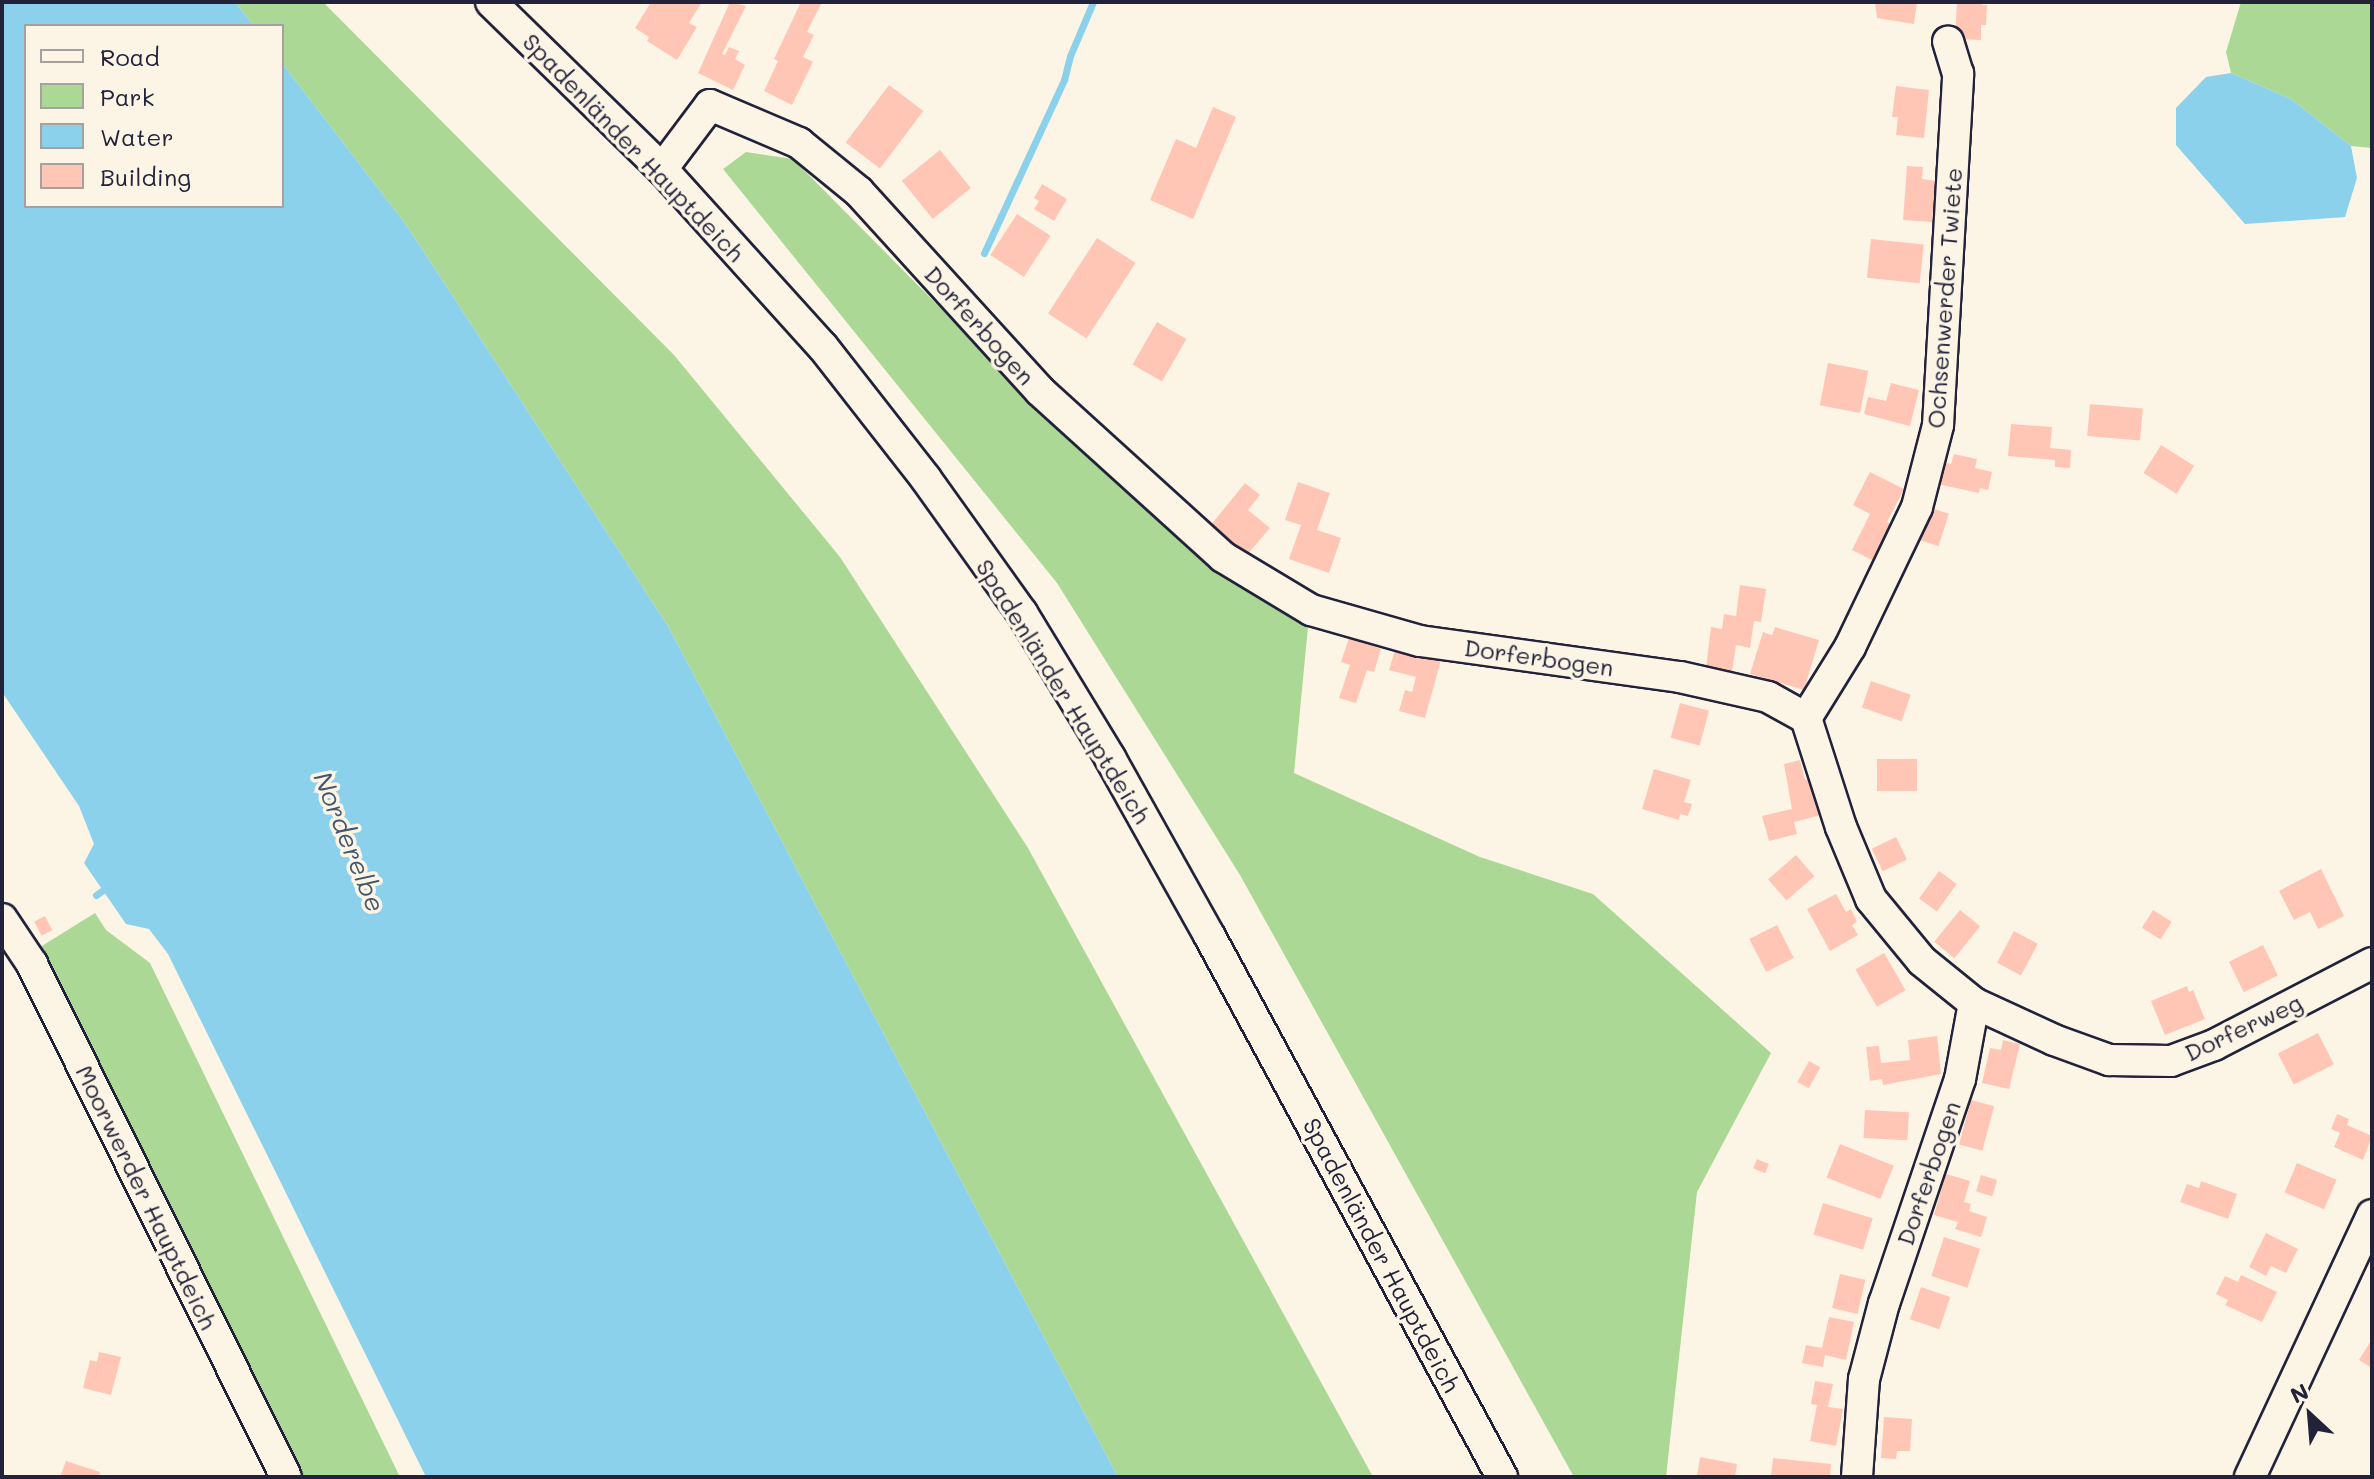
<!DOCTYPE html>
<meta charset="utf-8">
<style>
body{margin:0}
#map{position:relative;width:2374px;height:1479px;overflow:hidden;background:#fcf5e5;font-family:Mali,sans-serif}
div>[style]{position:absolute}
.green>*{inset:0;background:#acd896}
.water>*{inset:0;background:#8bd1ec}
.stream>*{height:7px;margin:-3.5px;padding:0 3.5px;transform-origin:3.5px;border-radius:3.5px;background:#8bd1ec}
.building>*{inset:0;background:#ffc6b5;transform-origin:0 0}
.roads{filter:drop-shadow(2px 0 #22223b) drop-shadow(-2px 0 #22223b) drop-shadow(0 2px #22223b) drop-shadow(0 -2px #22223b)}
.minor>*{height:30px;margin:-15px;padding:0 15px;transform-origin:15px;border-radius:15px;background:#fcf5e5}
span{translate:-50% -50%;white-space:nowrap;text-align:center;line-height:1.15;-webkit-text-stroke:7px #fcf5e5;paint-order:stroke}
.street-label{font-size:24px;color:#22223b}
.water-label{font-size:26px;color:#425770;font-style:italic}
.frame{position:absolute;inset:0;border:4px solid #22223b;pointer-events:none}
.legend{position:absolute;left:24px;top:24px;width:260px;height:184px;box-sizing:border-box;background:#fcf5e5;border:2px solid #a5a1a1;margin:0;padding:10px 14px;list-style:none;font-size:24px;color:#22223b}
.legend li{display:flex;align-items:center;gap:16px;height:40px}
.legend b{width:40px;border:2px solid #a5a1a1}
.north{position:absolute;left:2270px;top:1375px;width:80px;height:80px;-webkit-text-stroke:6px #fcf5e5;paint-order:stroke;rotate:334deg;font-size:22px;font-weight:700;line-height:32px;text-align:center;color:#22223b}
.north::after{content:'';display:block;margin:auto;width:28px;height:36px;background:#22223b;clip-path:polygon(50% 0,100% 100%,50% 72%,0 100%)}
</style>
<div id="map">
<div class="green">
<i style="clip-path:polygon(235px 2px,323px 2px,674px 355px,840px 557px,1028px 848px,1373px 1477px,1118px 1477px,668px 626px,407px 226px,282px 63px,282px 26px,254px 26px)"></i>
<i style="clip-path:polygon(2241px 2px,2372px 2px,2372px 148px,2351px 146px,2291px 99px,2231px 73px,2226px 52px)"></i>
<i style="clip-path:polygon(746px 152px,793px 159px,1073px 442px,1215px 565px,1308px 627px,1294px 773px,1480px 857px,1593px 894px,1771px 1053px,1697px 1192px,1666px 1477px,1574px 1477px,1240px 875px,1057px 583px,723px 169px)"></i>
<i style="clip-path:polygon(95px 913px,106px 930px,150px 963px,400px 1477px,300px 1477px,112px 1090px,37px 949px)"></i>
</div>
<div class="water">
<i style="clip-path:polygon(2px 2px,235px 2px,254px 26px,26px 26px,26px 206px,282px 206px,282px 63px,407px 226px,668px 626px,1118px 1477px,426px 1477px,168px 954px,149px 929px,126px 924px,84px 863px,94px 844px,79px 806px,2px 692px)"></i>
<i style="clip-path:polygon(2231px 73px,2291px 99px,2351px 146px,2357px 178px,2345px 217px,2245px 224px,2176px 145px,2176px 108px,2206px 77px)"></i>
</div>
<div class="stream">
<i style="left:984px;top:253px;width:191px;rotate:-65.2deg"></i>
<i style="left:1064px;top:80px;width:25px;rotate:-76deg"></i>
<i style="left:1070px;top:56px;width:59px;rotate:-66.9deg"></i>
<i style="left:96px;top:895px;width:9px;rotate:-36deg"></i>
</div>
<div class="building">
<i style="clip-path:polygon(651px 2px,702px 2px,689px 23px,697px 27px,677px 60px,647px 41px,649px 37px,635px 28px)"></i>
<i style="clip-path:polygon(730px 2px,746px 6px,722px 54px,725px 55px,729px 47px,739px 51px,735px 59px,745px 65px,733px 90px,698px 73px)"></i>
<i style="clip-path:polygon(801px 2px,822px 2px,807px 32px,814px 35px,803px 57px,813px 62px,792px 105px,764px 91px,778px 61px,774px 59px)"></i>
<i style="clip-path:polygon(1875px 2px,1917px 2px,1914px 24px,1877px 18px)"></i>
<i style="clip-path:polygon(1957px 2px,1982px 2px,1982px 5px,1987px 5px,1986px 25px,1981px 25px,1981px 40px,1955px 39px)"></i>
<i style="left:889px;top:85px;width:43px;height:72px;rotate:37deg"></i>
<i style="clip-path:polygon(1896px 86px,1929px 90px,1924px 138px,1896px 135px,1898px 117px,1892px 117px)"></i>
<i style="clip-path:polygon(1213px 107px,1236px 117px,1193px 219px,1150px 200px,1176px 139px,1196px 148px)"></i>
<i style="left:940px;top:150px;width:49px;height:49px;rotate:51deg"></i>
<i style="clip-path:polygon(1907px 166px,1923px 167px,1922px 179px,1936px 181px,1932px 222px,1903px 220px)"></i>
<i style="clip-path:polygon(1042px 184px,1067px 199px,1054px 221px,1034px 209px,1039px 201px,1034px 198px)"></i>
<i style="left:1017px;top:214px;width:40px;height:49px;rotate:33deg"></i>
<i style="left:1097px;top:238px;width:46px;height:90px;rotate:33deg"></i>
<i style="left:1871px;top:239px;width:53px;height:39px;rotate:6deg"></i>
<i style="left:1157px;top:322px;width:34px;height:49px;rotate:30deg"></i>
<i style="left:1828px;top:363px;width:41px;height:43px;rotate:11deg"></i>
<i style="clip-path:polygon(1891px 383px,1919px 390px,1910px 426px,1864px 414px,1868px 397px,1886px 401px)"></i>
<i style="left:2090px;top:404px;width:53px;height:32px;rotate:5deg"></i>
<i style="clip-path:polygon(2011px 424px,2052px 427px,2050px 448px,2071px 450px,2070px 468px,2055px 467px,2055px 460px,2008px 456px)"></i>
<i style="left:2161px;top:445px;width:39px;height:33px;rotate:32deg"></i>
<i style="clip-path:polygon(1954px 454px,1977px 459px,1975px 468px,1992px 472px,1988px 490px,1980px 488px,1979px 493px,1933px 483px,1938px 461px,1951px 464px)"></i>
<i style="clip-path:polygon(1870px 472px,1904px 489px,1887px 522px,1896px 527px,1878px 563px,1852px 550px,1870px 514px,1853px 505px)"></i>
<i style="clip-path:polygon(1298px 482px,1330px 493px,1317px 530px,1341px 538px,1329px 573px,1289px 559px,1301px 525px,1285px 520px)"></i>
<i style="clip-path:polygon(1245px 483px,1260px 495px,1248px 510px,1270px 528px,1246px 556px,1210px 526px)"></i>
<i style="left:1928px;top:507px;width:22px;height:34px;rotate:18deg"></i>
<i style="clip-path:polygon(1740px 585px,1766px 589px,1761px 622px,1754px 621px,1750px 648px,1736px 645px,1732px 672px,1706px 668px,1711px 627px,1722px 629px,1724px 614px,1736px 616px)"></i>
<i style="clip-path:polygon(1775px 627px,1819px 640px,1804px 690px,1750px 674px,1763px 632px,1772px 635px)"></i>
<i style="clip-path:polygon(1349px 638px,1381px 649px,1374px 672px,1367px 670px,1356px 703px,1339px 698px,1350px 665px,1341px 662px)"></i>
<i style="clip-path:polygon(1396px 647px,1441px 660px,1425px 718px,1399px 711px,1405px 690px,1412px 692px,1416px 677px,1389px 670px)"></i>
<i style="left:1871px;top:681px;width:42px;height:28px;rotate:19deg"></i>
<i style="left:1680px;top:703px;width:30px;height:36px;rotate:15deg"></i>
<i style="left:1877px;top:759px;width:40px;height:32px"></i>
<i style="clip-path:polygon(1800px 760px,1805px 780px,1812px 778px,1821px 815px,1794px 822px,1797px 834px,1769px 841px,1762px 816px,1792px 809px,1784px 764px)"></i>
<i style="clip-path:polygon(1654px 769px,1691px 780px,1684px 802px,1692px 804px,1688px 816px,1680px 814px,1679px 820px,1642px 809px)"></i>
<i style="left:1896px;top:837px;width:25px;height:27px;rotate:64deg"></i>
<i style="left:1796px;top:855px;width:28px;height:37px;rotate:49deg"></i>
<i style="clip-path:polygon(2321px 869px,2344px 916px,2318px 929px,2310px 912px,2294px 920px,2279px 891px)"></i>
<i style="left:1939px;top:871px;width:22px;height:34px;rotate:36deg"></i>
<i style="clip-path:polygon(1836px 894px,1846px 912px,1851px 909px,1857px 922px,1852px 925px,1858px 935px,1830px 951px,1807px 909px)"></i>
<i style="left:1960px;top:910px;width:26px;height:41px;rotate:39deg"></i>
<i style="left:2153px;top:910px;width:22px;height:21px;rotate:32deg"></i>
<i style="left:45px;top:916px;width:16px;height:12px;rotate:63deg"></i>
<i style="left:1777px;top:925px;width:37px;height:31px;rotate:63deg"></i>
<i style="left:2014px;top:931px;width:27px;height:36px;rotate:28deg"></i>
<i style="left:2263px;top:945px;width:34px;height:38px;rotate:64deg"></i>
<i style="left:1884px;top:953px;width:43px;height:33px;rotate:60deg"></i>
<i style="clip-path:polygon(2187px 986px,2189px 992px,2193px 990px,2205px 1019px,2165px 1035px,2151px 1001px)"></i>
<i style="left:2318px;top:1033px;width:35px;height:45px;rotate:63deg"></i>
<i style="clip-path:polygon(1937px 1036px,1941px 1074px,1883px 1085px,1882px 1079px,1870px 1081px,1866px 1047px,1879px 1046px,1881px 1063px,1910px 1060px,1908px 1040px)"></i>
<i style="clip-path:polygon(2003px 1040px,2020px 1044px,2009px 1089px,1982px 1083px,1990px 1048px,2001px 1050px)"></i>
<i style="left:1809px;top:1061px;width:13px;height:24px;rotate:29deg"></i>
<i style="left:1971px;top:1100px;width:24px;height:46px;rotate:15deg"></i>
<i style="left:1865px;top:1110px;width:44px;height:28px;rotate:3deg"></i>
<i style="clip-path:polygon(2337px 1114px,2349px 1119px,2347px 1125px,2372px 1136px,2363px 1160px,2334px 1147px,2340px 1133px,2331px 1129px)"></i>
<i style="left:1840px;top:1144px;width:58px;height:36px;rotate:22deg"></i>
<i style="left:1757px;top:1159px;width:13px;height:10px;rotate:23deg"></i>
<i style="left:2297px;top:1163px;width:43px;height:32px;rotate:23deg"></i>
<i style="clip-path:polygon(1946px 1174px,1970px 1181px,1964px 1202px,1971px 1204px,1969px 1211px,1987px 1217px,1981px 1237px,1955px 1229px,1958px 1222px,1934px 1215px)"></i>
<i style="left:1981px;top:1175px;width:17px;height:17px;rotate:17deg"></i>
<i style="clip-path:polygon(2201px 1181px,2237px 1194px,2228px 1219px,2180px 1202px,2187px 1184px,2199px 1188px)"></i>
<i style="left:1823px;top:1203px;width:52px;height:33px;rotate:17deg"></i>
<i style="clip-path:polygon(2266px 1233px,2298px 1249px,2286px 1273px,2271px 1266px,2266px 1276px,2249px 1267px)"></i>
<i style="left:1944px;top:1237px;width:38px;height:41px;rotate:18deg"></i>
<i style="left:1840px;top:1274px;width:26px;height:35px;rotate:13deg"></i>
<i style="clip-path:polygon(2241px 1275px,2277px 1292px,2262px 1322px,2225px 1305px,2228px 1300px,2216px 1294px,2225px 1276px,2238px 1282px)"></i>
<i style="left:1921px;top:1287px;width:31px;height:34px;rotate:19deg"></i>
<i style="clip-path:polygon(1829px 1317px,1854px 1322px,1846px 1360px,1825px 1355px,1823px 1367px,1802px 1363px,1806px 1345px,1822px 1348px)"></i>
<i style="clip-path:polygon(2372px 1339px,2372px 1368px,2359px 1360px)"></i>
<i style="clip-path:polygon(99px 1352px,121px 1357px,111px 1395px,83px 1388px,90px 1360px,97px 1362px)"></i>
<i style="clip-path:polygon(1815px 1381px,1833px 1384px,1828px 1407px,1843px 1409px,1836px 1446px,1810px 1441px,1817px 1405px,1811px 1404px)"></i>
<i style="clip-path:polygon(1884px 1417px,1912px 1419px,1910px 1451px,1897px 1451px,1896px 1459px,1881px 1458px)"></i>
<i style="clip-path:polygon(1700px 1457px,1737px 1464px,1735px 1477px,1697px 1477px)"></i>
<i style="clip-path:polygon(1773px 1458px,1831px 1464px,1830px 1477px,1771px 1477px)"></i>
<i style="clip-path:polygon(66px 1461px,100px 1472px,99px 1477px,60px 1477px)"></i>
</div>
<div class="roads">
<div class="minor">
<i style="left:491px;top:2px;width:239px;rotate:44.3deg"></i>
<i style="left:662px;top:169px;width:240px;rotate:47.9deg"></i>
<i style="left:823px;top:347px;width:167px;rotate:52deg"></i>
<i style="left:926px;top:479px;width:165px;rotate:54.4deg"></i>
<i style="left:1022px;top:613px;width:170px;rotate:58.7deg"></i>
<i style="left:1110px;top:758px;width:203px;rotate:60.8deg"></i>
<i style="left:1209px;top:935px;width:616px;rotate:61.6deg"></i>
<i style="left:662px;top:169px;width:80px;rotate:-53.1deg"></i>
<i style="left:710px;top:105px;width:97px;rotate:23.1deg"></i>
<i style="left:799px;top:143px;width:77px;rotate:39.2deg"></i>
<i style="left:859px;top:192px;width:269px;rotate:47.7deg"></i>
<i style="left:1040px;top:391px;width:247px;rotate:42.2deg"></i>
<i style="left:1223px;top:557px;width:103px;rotate:31.1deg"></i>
<i style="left:1311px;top:610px;width:113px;rotate:15.9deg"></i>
<i style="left:1420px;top:641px;width:262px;rotate:7.9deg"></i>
<i style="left:1680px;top:677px;width:90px;rotate:12.8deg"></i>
<i style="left:1768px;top:697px;width:43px;rotate:28.9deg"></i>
<i style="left:1806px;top:718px;width:114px;rotate:72.2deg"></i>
<i style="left:1841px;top:827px;width:78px;rotate:67.4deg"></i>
<i style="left:1871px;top:899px;width:80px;rotate:50.6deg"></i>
<i style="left:1922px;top:961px;width:67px;rotate:38.9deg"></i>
<i style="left:1974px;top:1003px;width:77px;rotate:100.4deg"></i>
<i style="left:1960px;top:1079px;width:237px;rotate:108.7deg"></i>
<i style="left:1884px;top:1303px;width:79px;rotate:104.7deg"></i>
<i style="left:1864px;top:1379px;width:98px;rotate:94.1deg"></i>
<i style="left:1806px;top:718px;width:84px;rotate:-58.2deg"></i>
<i style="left:1850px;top:647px;width:155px;rotate:-64.4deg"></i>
<i style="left:1917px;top:507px;width:85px;rotate:-75.6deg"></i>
<i style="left:1938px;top:425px;width:352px;rotate:-86.7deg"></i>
<i style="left:1958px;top:74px;width:34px;rotate:-107deg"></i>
<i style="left:2px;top:919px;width:54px;rotate:56.3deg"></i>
<i style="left:32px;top:964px;width:572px;rotate:63.66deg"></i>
<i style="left:1974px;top:1003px;width:88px;rotate:24.8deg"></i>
<i style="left:2054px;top:1040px;width:59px;rotate:20deg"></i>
<i style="left:2109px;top:1060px;width:62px;rotate:0.9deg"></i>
<i style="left:2171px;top:1061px;width:46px;rotate:-20.4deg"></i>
<i style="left:2214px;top:1045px;width:178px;rotate:-27.4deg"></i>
<i style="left:2250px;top:1477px;width:289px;rotate:-65deg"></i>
</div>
</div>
<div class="street-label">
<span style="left:634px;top:147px;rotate:46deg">Spadenländer Hauptdeich</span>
<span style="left:1944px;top:298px;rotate:-86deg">Ochsenwerder Twiete</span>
<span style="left:980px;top:325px;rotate:48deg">Dorferbogen</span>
<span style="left:1539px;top:657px;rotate:8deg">Dorferbogen</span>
<span style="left:1064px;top:691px;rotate:58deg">Spadenländer Hauptdeich</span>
<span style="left:2243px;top:1027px;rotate:-25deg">Dorferweg</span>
<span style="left:1928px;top:1173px;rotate:-71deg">Dorferbogen</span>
<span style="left:147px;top:1197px;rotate:64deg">Moorwerder Hauptdeich</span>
<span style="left:1382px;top:1255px;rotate:62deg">Spadenländer Hauptdeich</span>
</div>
<div class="water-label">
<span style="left:349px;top:842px;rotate:68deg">Norderelbe</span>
</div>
<div class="frame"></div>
<ul class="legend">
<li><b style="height:10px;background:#fcf5e5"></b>Road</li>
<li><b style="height:22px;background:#acd896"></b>Park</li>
<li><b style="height:22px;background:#8bd1ec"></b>Water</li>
<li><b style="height:22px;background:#ffc6b5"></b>Building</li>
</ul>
<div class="north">N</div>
</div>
